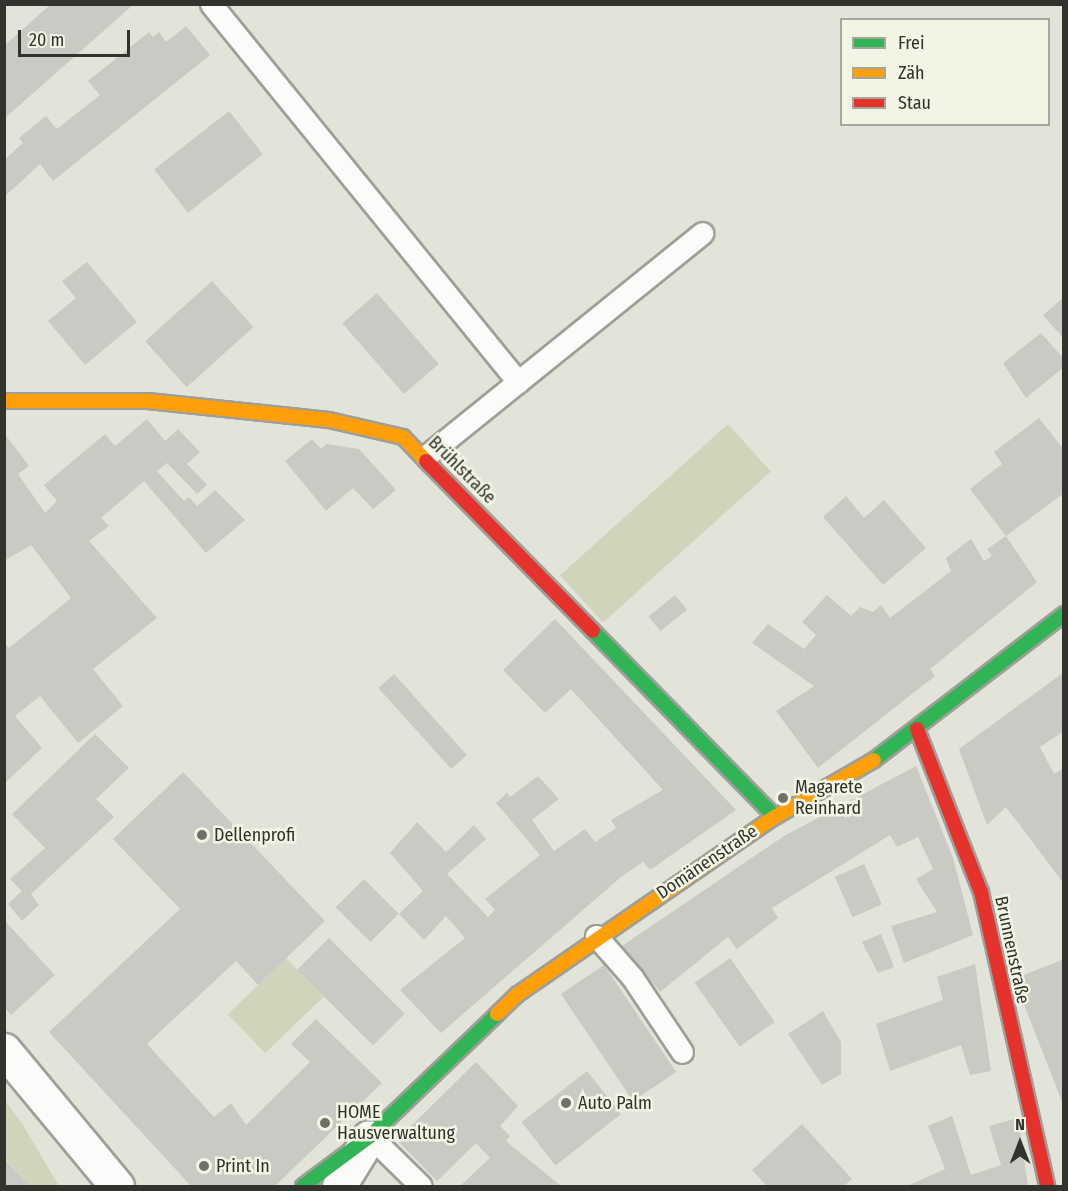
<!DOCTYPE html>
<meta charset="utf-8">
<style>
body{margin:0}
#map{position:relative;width:1068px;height:1191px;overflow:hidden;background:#e2e4da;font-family:"Fira Sans Condensed",sans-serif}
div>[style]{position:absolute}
.green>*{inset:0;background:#cfd4bb;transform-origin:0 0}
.building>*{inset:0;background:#c9cac3;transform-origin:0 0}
.roads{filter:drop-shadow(2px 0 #9e9f98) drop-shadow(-2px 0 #9e9f98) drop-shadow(0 2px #9e9f98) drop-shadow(0 -2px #9e9f98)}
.lane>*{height:21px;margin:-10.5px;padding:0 10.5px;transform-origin:10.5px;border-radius:10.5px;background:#fbfbf9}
.street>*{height:33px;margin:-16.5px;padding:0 16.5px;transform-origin:16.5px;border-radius:16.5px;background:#fbfbf9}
.fast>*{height:14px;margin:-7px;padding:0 7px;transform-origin:7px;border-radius:7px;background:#30b455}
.slow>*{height:14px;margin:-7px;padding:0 7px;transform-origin:7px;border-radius:7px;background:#ff9f0a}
.jam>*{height:14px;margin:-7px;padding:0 7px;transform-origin:7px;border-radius:7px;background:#e5322d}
.dots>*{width:16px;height:16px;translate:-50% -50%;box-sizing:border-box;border:3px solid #f2f5e4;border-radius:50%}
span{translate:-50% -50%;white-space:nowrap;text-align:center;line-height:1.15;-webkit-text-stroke:5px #f2f5e4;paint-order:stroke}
.street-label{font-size:18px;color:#31332c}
.poi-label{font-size:18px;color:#31332c}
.left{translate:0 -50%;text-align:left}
.frame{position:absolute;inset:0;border:6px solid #31332c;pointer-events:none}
.legend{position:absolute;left:840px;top:18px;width:210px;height:108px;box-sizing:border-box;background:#f2f5e4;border:2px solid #a5a79a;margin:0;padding:8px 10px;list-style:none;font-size:18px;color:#31332c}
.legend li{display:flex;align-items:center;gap:12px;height:30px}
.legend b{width:30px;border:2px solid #a5a79a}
.north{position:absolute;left:990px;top:1113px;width:60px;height:60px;-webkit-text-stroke:4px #f2f5e4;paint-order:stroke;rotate:0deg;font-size:16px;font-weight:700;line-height:24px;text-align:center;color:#31332c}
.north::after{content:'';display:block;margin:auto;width:21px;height:27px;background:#31332c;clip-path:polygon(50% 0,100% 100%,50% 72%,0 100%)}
.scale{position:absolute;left:18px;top:30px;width:112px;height:27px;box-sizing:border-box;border:3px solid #31332c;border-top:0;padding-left:8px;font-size:18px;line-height:21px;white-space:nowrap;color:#31332c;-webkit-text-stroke:4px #f2f5e4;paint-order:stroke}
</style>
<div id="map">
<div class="green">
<i style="left:728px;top:424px;width:64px;height:226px;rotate:48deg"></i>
<i style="left:286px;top:958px;width:54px;height:81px;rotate:46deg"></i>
<i style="clip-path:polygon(4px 1099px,23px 1125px,59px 1186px,30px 1186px,5px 1158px)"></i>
</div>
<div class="building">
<i style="clip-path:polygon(51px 4px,134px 4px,4px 119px,4px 46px)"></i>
<i style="clip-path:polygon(186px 26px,210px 55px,53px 181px,40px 164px,4px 197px,4px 160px,23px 143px,19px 138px,46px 116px,57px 129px,100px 95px,88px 81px,149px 32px,153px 37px,159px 32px,166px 42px)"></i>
<i style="left:229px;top:111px;width:55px;height:95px;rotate:52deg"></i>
<i style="clip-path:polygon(87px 262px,137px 322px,85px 365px,48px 321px,76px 298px,62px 281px)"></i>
<i style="left:212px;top:281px;width:62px;height:90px;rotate:48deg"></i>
<i style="left:377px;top:293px;width:94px;height:46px;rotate:49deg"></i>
<i style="clip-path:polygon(1064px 297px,1064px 339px,1043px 315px)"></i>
<i style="clip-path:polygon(1041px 333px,1064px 359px,1064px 367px,1026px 398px,1003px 363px)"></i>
<i style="clip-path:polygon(1039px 418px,1064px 450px,1064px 493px,1006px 536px,970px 489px,1002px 464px,994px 452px)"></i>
<i style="clip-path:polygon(147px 419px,165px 441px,178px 429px,200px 452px,187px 464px,207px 485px,197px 494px,167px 463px,157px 471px,184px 501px,189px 497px,197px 506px,215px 490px,245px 520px,206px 553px,144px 481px,101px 518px,109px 526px,89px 541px,157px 618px,93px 669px,123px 706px,78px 743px,40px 696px,15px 716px,42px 748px,4px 784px,4px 643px,9px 648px,71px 598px,31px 545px,4px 561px,4px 433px,29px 466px,18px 474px,45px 513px,57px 501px,44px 485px,105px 434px,115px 446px)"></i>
<i style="clip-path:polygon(312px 439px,321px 449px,326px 444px,359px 449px,396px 490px,373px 509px,353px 488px,326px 511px,285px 461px)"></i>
<i style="clip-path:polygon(846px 496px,864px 518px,884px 500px,926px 548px,883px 585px,823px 517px)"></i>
<i style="clip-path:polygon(1006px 536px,1037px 582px,930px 669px,935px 676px,818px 768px,776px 711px,814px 686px,752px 643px,768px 624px,804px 649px,816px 635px,802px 622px,827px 595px,851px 616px,860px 607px,873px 612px,881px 605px,890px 618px,951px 571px,946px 558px,971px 539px,984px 561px,992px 556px,987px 549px)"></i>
<i style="left:675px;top:595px;width:19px;height:34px;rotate:51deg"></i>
<i style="clip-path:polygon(555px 619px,736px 810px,650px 870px,643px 862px,621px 877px,441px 1033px,400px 990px,465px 938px,446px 916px,424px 940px,399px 914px,423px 891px,390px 853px,417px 822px,446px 852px,474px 825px,486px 839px,447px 874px,488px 917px,495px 910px,485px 899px,540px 855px,496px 803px,507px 793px,510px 797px,538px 776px,559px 799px,532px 820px,554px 851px,585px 829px,595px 842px,616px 828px,611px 820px,663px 790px,571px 689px,545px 713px,503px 670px)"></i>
<i style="clip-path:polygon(1064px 672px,1064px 731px,1040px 747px,1054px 774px,1064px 768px,1064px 884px,1006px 807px,987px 825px,959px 749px)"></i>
<i style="left:394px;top:674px;width:109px;height:21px;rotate:48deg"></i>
<i style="clip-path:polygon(95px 734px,129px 768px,96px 799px,114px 817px,31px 894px,39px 905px,22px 921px,8px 904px,22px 891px,10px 879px,45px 848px,12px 814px)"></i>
<i style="clip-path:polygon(916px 766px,953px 858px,973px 935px,904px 963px,891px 926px,937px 912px,916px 879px,933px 869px,918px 837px,897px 847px,890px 835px,772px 908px,778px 918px,737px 949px,728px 937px,660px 992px,622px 946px,784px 836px)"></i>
<i style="clip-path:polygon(183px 772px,325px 921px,258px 985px,236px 961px,147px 1044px,214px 1117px,231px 1103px,246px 1125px,310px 1062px,291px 1044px,316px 1019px,382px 1083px,275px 1186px,191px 1186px,49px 1032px,180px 909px,113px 839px)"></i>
<i style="left:864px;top:864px;width:44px;height:32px;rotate:66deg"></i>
<i style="left:364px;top:879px;width:49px;height:40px;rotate:45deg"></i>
<i style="clip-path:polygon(4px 920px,55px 975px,11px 1015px,4px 1007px)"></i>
<i style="clip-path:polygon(881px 934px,894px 967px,878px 973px,862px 942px)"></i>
<i style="left:329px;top:938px;width:107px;height:45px;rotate:45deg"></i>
<i style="left:730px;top:958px;width:78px;height:43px;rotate:55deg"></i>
<i style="clip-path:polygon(1064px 959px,1064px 1104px,1063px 1104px,1014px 979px)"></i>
<i style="clip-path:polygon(975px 964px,991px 1071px,970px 1075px,961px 1045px,890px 1071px,876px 1024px,943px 1000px,937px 977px)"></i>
<i style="left:604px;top:965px;width:129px;height:52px;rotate:56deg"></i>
<i style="clip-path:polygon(823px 1011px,841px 1042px,841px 1074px,822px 1085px,788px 1034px)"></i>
<i style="clip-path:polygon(476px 1062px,518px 1106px,500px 1126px,510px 1136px,506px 1141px,561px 1186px,460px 1186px,490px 1158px,476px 1143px,437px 1181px,397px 1140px)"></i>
<i style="left:587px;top:1071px;width:55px;height:83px;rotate:52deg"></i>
<i style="clip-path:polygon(952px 1116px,971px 1175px,1001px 1165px,989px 1126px,1018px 1118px,1028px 1186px,907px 1186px,945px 1169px,928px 1126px)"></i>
<i style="clip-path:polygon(802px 1124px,852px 1179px,844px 1186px,767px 1186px,752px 1170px)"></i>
<i style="clip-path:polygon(4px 1158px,30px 1186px,4px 1186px)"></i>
</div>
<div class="roads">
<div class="lane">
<i style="left:211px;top:4px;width:487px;rotate:50.9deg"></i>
<i style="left:426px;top:456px;width:355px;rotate:-38.9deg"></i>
<i style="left:596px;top:936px;width:55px;rotate:48.7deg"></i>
<i style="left:632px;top:977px;width:90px;rotate:56.3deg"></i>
<i style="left:370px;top:1136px;width:71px;rotate:44.4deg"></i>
</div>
<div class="street">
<i style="left:4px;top:1050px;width:177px;rotate:50.3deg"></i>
<i style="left:339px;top:1186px;width:57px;rotate:-58.5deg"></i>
</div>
<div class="fast">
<i style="left:593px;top:631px;width:260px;rotate:45.6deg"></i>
<i style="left:874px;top:760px;width:240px;rotate:-37.5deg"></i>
<i style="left:303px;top:1186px;width:84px;rotate:-36.7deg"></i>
<i style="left:370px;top:1136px;width:176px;rotate:-43.8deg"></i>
</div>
<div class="slow">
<i style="left:4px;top:401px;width:144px"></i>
<i style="left:148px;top:401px;width:182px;rotate:6deg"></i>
<i style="left:329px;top:420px;width:76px;rotate:12.9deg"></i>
<i style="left:403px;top:437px;width:33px;rotate:46deg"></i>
<i style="left:497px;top:1014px;width:29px;rotate:-44deg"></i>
<i style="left:518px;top:994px;width:312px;rotate:-34.6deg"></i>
<i style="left:775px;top:817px;width:114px;rotate:-29.9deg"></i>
</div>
<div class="jam">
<i style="left:426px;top:461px;width:238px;rotate:45.5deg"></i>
<i style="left:917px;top:729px;width:175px;rotate:68.6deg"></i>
<i style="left:981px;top:892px;width:301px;rotate:77.3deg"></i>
</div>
</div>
<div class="dots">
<i style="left:783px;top:798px;background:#6f7169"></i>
<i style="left:202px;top:835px;background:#6f7169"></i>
<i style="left:566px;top:1103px;background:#6f7169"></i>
<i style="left:325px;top:1123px;background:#6f7169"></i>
<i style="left:204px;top:1166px;background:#6f7169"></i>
</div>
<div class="street-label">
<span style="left:462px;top:470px;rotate:45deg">Brühlstraße</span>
<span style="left:707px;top:862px;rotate:-34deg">Domänenstraße</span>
<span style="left:1012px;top:950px;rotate:78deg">Brunnenstraße</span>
</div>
<div class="poi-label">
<span class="left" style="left:795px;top:798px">Magarete<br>Reinhard</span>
<span class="left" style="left:214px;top:835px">Dellenprofi</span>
<span class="left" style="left:578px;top:1103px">Auto Palm</span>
<span class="left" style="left:337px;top:1123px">HOME<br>Hausverwaltung</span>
<span class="left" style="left:216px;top:1166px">Print In</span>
</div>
<div class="frame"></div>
<ul class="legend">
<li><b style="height:8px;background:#30b455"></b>Frei</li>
<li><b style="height:8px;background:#ff9f0a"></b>Zäh</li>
<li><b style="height:8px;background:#e5322d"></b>Stau</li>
</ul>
<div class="north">N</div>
<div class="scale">20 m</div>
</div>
